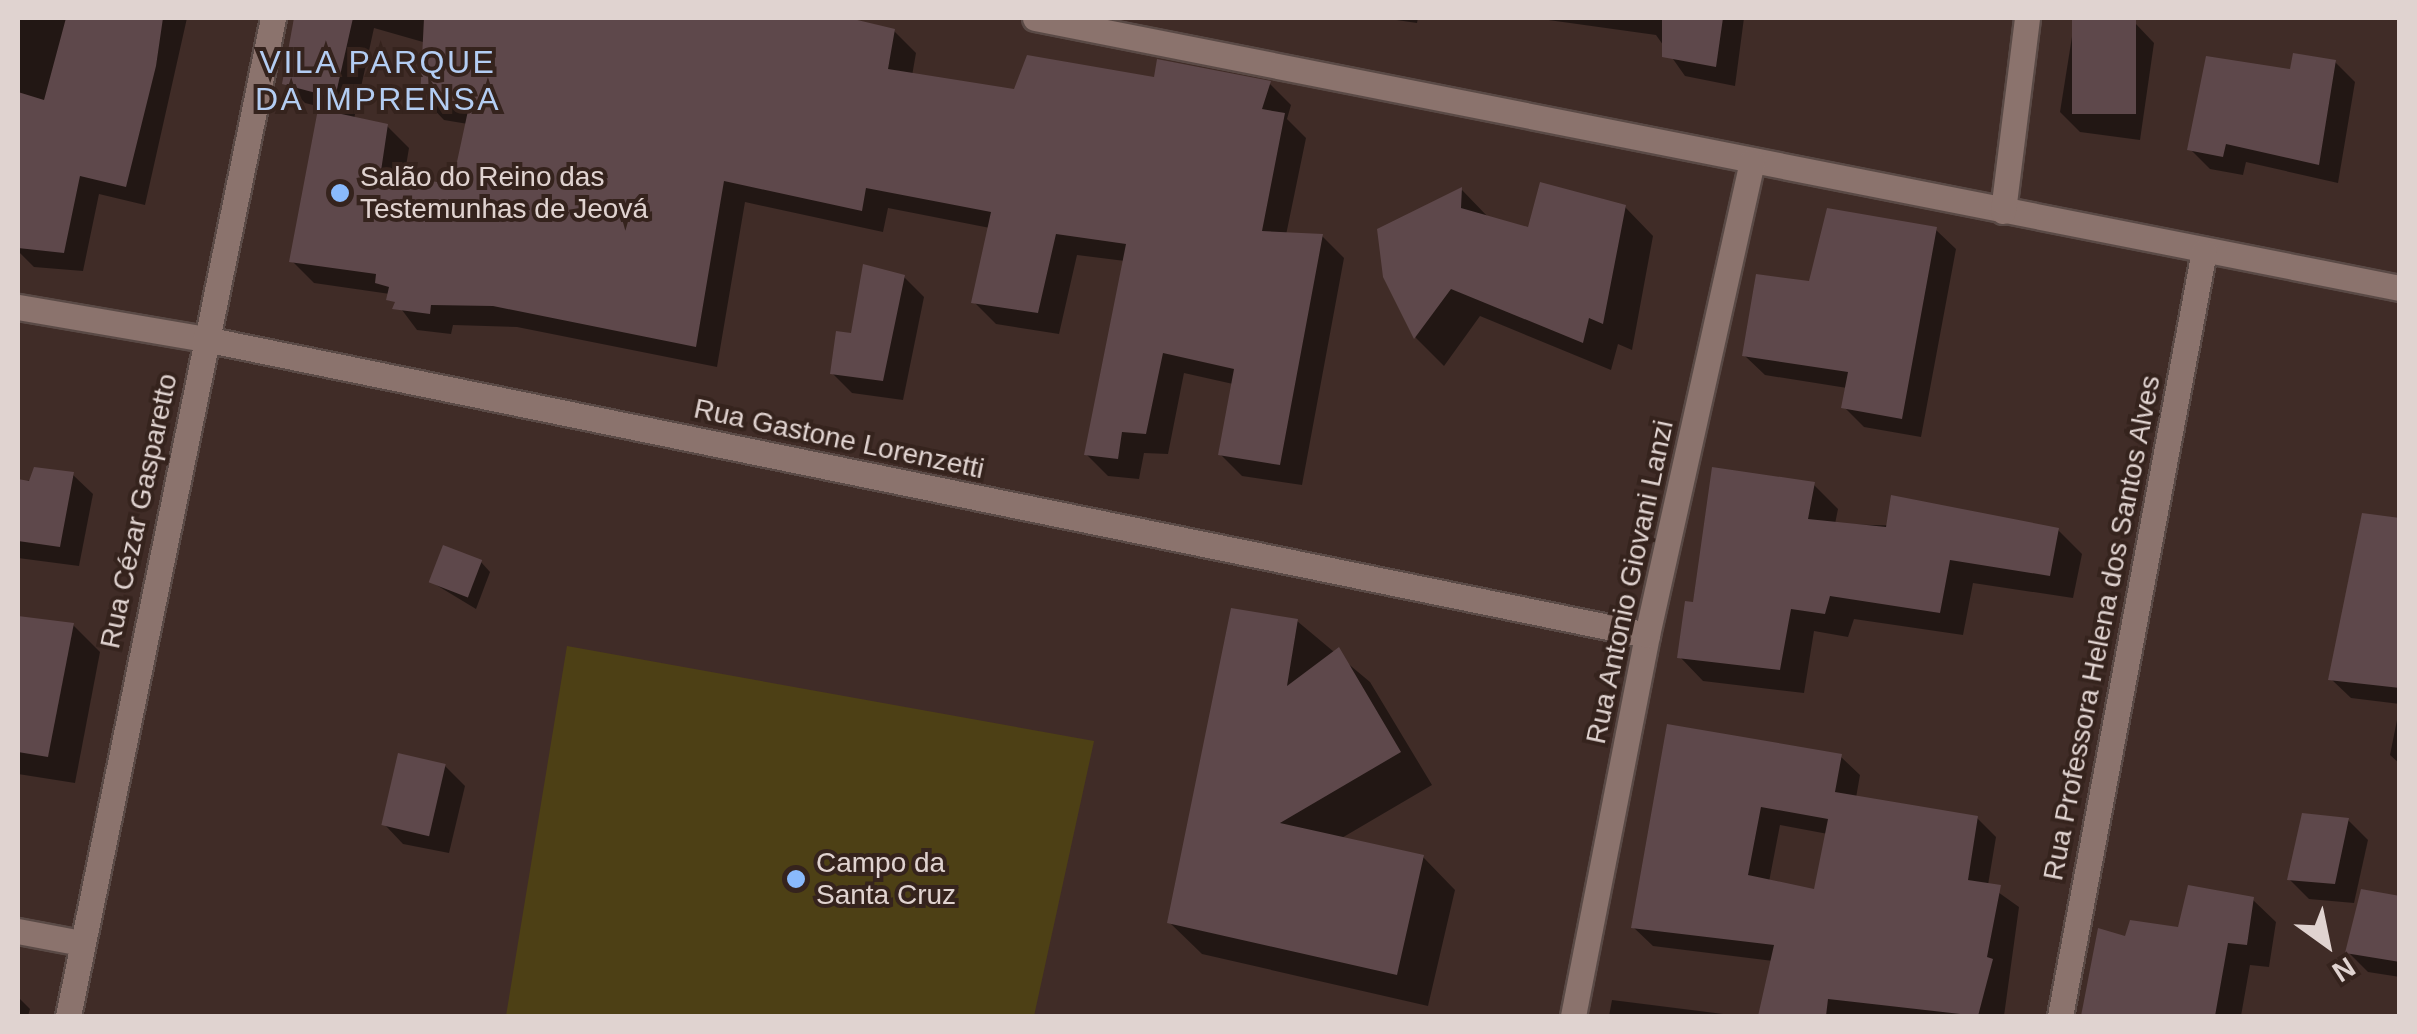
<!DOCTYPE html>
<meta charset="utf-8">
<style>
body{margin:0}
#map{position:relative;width:2417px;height:1034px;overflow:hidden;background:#402c27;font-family:Helvetica,sans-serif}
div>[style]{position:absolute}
.green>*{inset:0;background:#4d4015}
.shadow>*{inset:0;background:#0007}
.building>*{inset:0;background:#5e484b;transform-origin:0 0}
.roads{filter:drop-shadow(2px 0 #5a4a46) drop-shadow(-2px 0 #5a4a46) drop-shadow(0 2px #5a4a46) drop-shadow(0 -2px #5a4a46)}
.minor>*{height:25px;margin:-12.5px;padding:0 12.5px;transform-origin:12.5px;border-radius:12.5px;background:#8b736d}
.dots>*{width:28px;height:28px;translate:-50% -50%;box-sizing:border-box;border:5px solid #35231d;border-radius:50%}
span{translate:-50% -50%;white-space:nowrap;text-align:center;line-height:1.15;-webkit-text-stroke:8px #35231d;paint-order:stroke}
.poi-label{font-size:28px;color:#e0d3d0}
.left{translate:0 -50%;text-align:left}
.street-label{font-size:28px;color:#e0d3d0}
.quarter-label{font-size:32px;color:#b3cdf3;letter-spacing:2.5px}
.frame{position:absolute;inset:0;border:20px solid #e0d3d0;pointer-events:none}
.north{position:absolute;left:2277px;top:894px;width:100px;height:100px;-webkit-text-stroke:8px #35231d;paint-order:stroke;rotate:147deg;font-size:28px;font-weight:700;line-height:40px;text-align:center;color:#e0d3d0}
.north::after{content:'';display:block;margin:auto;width:35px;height:45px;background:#e0d3d0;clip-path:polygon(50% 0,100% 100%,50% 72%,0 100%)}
</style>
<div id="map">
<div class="green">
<i style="clip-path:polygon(567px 646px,1094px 741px,1034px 1016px,506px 1016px)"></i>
</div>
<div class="shadow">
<i style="clip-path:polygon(18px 18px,187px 18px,145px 205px,99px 194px,83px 271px,34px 267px,18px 251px)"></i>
<i style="clip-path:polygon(evenodd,297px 18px,840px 18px,894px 31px,916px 53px,912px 76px,1016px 92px,1156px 80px,1269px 83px,1291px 105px,1287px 119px,1306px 138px,1286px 235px,1322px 236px,1344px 258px,1302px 485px,1242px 476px,1220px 454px,1233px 384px,1184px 373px,1168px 454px,1144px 453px,1139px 479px,1108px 476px,1086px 454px,1125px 261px,1077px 255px,1059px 334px,996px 324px,974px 302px,990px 228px,888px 208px,883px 232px,745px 202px,717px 367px,517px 327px,453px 325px,451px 334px,417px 330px,390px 294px,314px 283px,292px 261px,321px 107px,305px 103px,285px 83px,297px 18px,374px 28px,423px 42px,429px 59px,423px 98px,444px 120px,468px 124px,454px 188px,404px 178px,409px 148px,387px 126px,354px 119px,374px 28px)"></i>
<i style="clip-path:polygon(1383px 18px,1418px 18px,1417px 23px)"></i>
<i style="clip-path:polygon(1534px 18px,1744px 18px,1735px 86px,1685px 76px,1656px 35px)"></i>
<i style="clip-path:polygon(2075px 18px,2135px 23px,2154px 43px,2140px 140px,2080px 132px,2060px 112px)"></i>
<i style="clip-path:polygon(2335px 62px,2355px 82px,2338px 183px,2246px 162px,2243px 175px,2210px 169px,2190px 149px,2292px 72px)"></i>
<i style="clip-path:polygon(1462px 190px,1490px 219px,1530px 230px,1625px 207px,1653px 236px,1632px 350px,1618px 344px,1611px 370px,1480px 316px,1444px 366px,1416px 338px,1386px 277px)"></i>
<i style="clip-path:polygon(1936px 230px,1956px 249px,1921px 437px,1864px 427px,1844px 407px,1847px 388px,1765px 375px,1745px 356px,1811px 284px)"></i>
<i style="clip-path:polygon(904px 277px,924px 297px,903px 400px,852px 393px,832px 373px,853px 336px)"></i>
<i style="clip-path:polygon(73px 475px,93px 494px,79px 566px,18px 558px,18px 482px)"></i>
<i style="clip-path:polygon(1814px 485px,1838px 509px,1835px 524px,2058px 530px,2082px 554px,2073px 598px,1973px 583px,1963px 635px,1854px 619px,1848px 637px,1814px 631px,1804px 693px,1703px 681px,1680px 657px,1695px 605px)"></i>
<i style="clip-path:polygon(481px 562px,490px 572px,476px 609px,433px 583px)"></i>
<i style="clip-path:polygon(18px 617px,73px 625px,100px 652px,75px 783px,18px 774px)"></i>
<i style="clip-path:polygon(1297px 621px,1370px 682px,1432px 785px,1340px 839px,1423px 857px,1455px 890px,1428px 1006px,1202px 954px,1169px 922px)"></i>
<i style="clip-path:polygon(2400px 657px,2400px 704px,2351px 698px,2331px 679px)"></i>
<i style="clip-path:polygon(2400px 705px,2400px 764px,2390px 755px)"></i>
<i style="clip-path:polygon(evenodd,1669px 727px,1840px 756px,1860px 775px,1856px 798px,1977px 818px,1996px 837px,1988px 885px,2019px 907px,2004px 1016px,1761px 1016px,1773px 961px,1653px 946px,1633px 927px,1669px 727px,1780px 825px,1828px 834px,1816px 892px,1769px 882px,1780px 825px)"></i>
<i style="clip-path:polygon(445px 766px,465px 786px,449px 853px,403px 844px,384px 824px)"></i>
<i style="clip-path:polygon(2348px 820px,2368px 840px,2354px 903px,2309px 899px,2290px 880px)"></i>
<i style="clip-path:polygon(2400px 899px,2400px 977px,2368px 972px,2348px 952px)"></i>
<i style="clip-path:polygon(2253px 900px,2276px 922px,2269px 967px,2250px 965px,2241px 1016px,2086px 1016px,2100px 932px,2127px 939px,2180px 929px)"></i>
<i style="clip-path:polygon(18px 997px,30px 1009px,28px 1016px,18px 1016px)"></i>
<i style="clip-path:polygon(1612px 1000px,1739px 1016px,1609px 1016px)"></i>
</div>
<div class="building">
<i style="clip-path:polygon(66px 18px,163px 18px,156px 66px,126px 187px,80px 176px,64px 253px,18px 248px,18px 92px,44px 100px)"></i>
<i style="clip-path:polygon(294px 18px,353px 18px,335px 98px,282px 84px)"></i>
<i style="clip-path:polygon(424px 18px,849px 18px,895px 29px,888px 69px,1014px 89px,1027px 55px,1154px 77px,1157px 59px,1271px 81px,1262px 109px,1285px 113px,1262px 231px,1323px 234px,1280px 465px,1218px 455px,1234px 369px,1163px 353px,1146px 434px,1122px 432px,1118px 459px,1084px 455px,1126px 244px,1056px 234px,1038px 313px,971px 303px,991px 212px,866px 188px,862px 211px,724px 181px,696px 347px,493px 306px,431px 305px,430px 314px,392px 309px,395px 302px,386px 300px,389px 287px,375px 283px,376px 274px,289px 262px,318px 109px,388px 124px,381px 171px,452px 185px,469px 106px,420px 99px)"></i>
<i style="clip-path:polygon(1662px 18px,1723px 18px,1716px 67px,1662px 57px)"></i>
<i style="left:2072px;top:18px;width:64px;height:96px"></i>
<i style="clip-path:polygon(2293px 53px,2336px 60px,2319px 165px,2226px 144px,2223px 157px,2187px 150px,2206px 56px,2290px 69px)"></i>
<i style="clip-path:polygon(1540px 182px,1626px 205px,1603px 324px,1589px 318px,1583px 343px,1451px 289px,1414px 339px,1383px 277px,1377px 229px,1462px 187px,1461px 208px,1528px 227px)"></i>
<i style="clip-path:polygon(1827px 208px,1937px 227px,1902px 419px,1841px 408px,1848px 372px,1742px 356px,1756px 274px,1809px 281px)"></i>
<i style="clip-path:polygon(863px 264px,905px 275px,883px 381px,830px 374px,836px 331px,851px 333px)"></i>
<i style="clip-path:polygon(34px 467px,74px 472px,60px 547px,18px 541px,18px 479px,29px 481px)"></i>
<i style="clip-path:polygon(1712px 467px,1815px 482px,1808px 519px,1886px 527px,1891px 495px,2059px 528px,2050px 576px,1950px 560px,1940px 613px,1830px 596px,1825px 614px,1791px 609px,1780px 670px,1677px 658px,1685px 601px,1693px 602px)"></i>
<i style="clip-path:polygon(2362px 513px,2400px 518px,2400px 688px,2328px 680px)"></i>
<i style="left:443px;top:545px;width:42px;height:40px;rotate:21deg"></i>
<i style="clip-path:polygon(1231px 608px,1298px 619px,1287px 686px,1339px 647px,1401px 752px,1280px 823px,1424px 855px,1397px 975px,1167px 923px)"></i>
<i style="clip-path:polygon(18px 616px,74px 623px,48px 757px,18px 752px)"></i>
<i style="clip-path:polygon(evenodd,1667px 724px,1842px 754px,1835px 792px,1978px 816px,1968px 880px,2001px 885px,1987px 957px,1993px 959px,1978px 1016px,1828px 999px,1826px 1016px,1758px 1016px,1774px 945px,1631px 928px,1667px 724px,1761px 807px,1828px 819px,1814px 889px,1748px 875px,1761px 807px)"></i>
<i style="left:398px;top:753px;width:49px;height:74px;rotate:13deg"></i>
<i style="clip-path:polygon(2302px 813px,2349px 818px,2335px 884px,2287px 880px)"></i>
<i style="clip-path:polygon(2188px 885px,2254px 897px,2247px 945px,2228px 943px,2215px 1016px,2081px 1016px,2098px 928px,2125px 936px,2130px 920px,2178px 927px)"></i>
<i style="clip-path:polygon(2361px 889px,2400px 896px,2400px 962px,2345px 953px)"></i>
</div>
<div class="roads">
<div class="minor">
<i style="left:1035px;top:18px;width:1391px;rotate:11.19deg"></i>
<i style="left:2003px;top:211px;width:194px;rotate:-82.9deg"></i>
<i style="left:18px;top:307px;width:190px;rotate:9.7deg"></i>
<i style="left:205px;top:339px;width:1472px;rotate:11.6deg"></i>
<i style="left:18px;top:931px;width:64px;rotate:10.8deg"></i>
<i style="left:68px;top:1016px;width:1019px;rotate:-78.39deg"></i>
<i style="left:1573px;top:1016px;width:388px;rotate:-79deg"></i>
<i style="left:1647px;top:635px;width:485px;rotate:-77.5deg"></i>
<i style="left:2060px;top:1016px;width:778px;rotate:-79.34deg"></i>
</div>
</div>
<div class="dots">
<i style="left:340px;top:193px;background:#8abafc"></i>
<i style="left:796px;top:879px;background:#8abafc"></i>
</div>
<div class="poi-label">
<span class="left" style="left:360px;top:193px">Salão do Reino das<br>Testemunhas de Jeová</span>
<span class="left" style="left:816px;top:879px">Campo da<br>Santa Cruz</span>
</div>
<div class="street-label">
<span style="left:839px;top:439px;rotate:12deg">Rua Gastone Lorenzetti</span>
<span style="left:139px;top:511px;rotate:-78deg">Rua Cézar Gasparetto</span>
<span style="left:1630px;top:582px;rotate:-78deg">Rua Antonio Giovani Lanzi</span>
<span style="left:2102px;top:628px;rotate:-79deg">Rua Professora Helena dos Santos Alves</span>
</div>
<div class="quarter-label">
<span style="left:378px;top:81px">VILA PARQUE<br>DA IMPRENSA</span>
</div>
<div class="frame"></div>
<div class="north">N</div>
</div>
